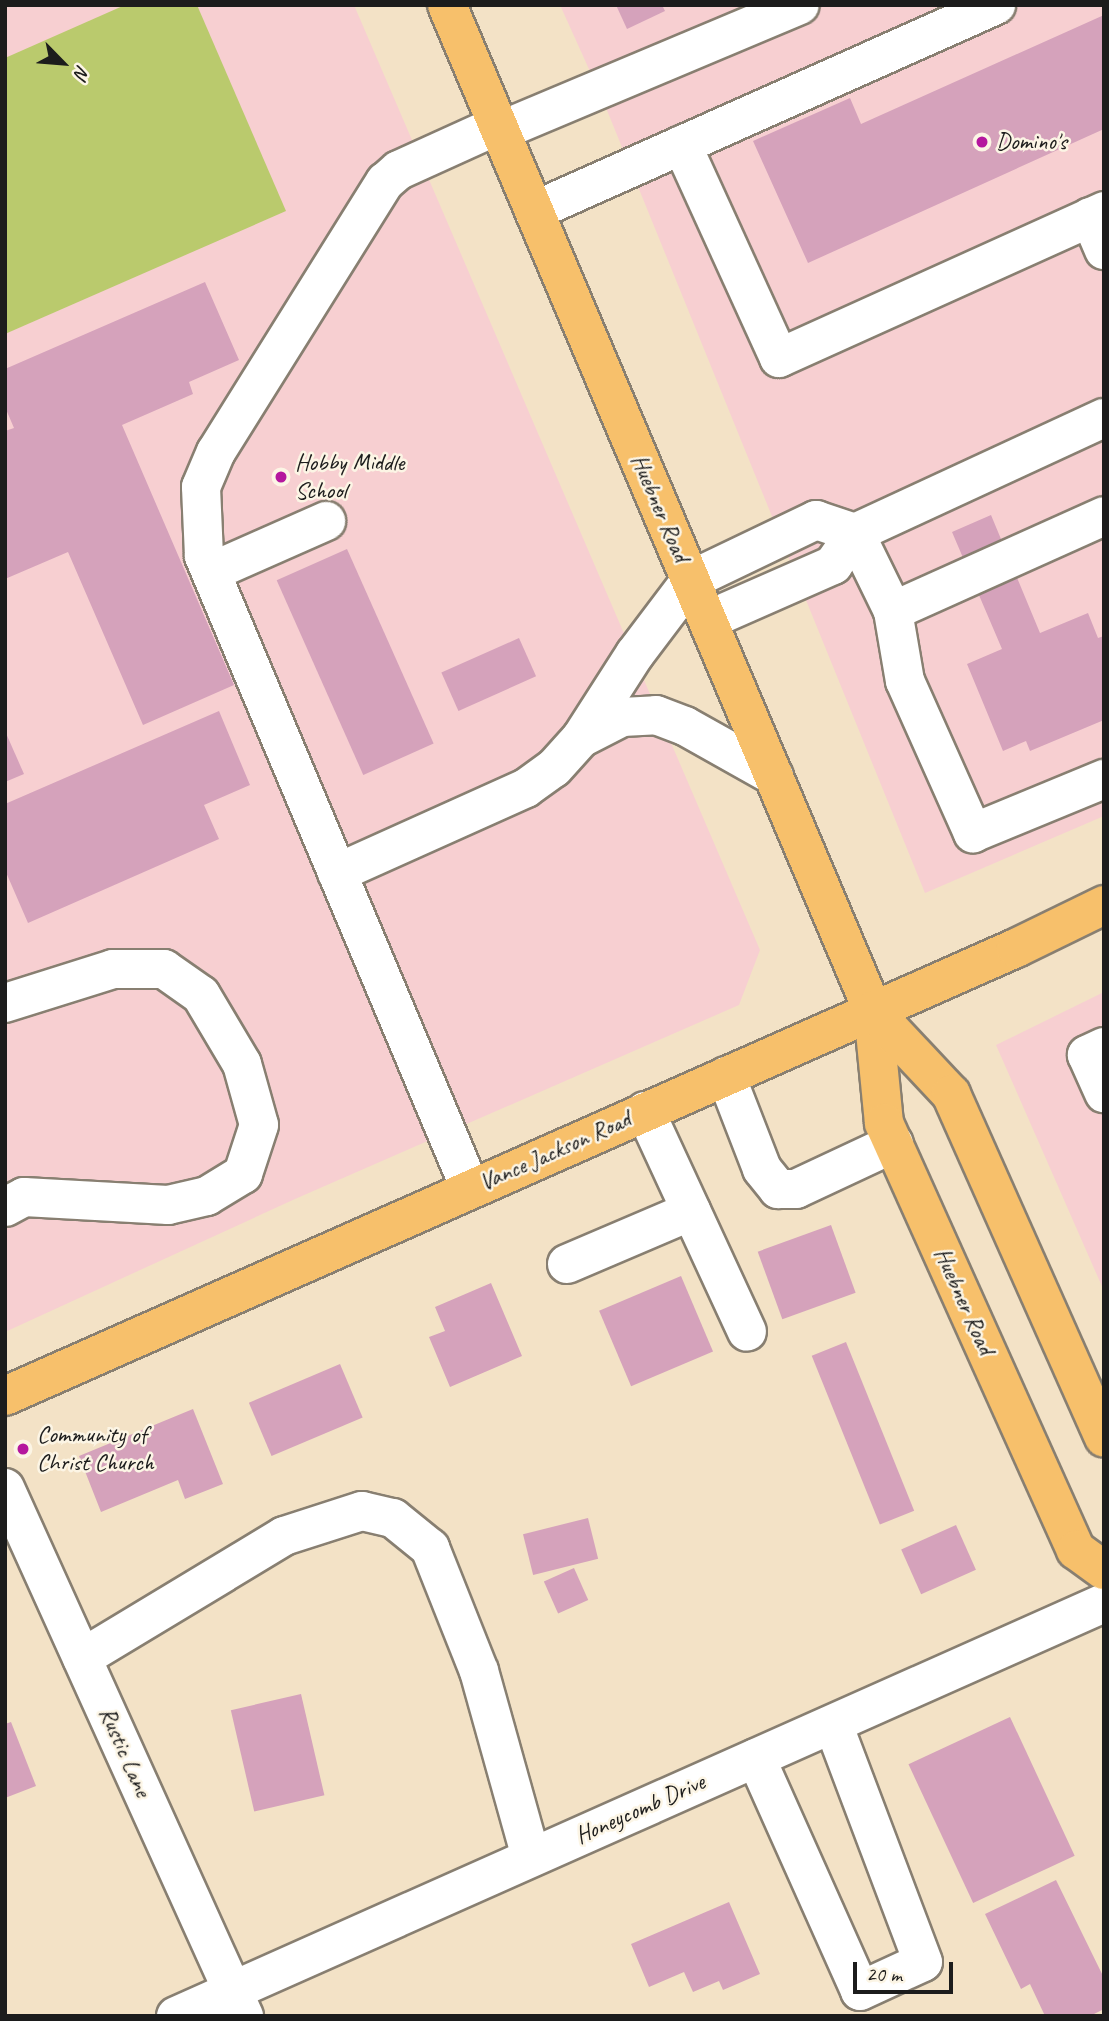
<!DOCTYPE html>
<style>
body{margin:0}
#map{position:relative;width:1109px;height:2021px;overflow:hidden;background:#f3e2c6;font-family:Caveat,sans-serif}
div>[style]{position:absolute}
.built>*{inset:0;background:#f7cfd1}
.green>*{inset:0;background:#baca6d}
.building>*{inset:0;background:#d5a2bb;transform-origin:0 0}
.roads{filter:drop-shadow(2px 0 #887f71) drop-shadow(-2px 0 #887f71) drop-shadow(0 2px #887f71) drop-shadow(0 -2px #887f71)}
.minor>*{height:38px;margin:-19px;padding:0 19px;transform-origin:19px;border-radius:19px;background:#fff}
.major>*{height:38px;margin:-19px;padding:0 19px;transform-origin:19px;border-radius:19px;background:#f7c06b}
.dots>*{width:19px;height:19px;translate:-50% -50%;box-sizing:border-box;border:4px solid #fcf5e5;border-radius:50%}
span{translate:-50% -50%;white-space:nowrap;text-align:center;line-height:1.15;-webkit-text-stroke:5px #fcf5e5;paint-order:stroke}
.poi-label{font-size:24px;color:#1c1c1c}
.left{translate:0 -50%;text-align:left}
.street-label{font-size:24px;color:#1c1c1c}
.frame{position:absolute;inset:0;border:7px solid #1c1c1c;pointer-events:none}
.north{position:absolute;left:28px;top:28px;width:70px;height:70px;-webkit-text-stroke:5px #fcf5e5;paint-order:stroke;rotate:115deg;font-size:19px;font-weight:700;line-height:28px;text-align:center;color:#1c1c1c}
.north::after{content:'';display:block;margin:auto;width:24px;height:32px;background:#1c1c1c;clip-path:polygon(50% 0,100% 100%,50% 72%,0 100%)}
.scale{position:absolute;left:853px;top:1962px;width:100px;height:32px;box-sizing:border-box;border:4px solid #1c1c1c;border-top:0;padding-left:9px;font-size:21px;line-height:24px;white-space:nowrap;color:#1c1c1c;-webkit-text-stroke:5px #fcf5e5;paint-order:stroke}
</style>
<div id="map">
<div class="built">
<i style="clip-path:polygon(5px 5px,354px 5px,760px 950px,739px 1005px,295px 1199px,5px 1332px)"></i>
<i style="clip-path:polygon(560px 5px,1104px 5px,1104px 816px,925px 893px,602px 98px)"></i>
<i style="clip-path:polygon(1104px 992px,1104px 1291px,996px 1045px)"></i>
</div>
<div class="green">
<i style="clip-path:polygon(125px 5px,197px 5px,286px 211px,5px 334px,5px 58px)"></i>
</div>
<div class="building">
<i style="clip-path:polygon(616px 5px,662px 5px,665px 11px,627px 29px)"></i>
<i style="clip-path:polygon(1104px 15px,1104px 129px,808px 263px,753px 141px,850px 98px,861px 124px)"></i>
<i style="clip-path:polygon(205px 282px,239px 360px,189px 382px,193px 394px,122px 425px,234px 685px,143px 725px,68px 552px,5px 579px,5px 431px,14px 428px,5px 407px,5px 369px)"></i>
<i style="clip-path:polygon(991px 515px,1040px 633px,1088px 613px,1098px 638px,1104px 636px,1104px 720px,1030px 751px,1026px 741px,1003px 751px,967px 664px,1002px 649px,952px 532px)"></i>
<i style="left:347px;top:549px;width:213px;height:77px;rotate:66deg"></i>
<i style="left:519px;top:638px;width:42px;height:85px;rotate:66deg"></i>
<i style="clip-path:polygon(219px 711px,250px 785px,204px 805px,219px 839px,28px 923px,5px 870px,5px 804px)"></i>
<i style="clip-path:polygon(5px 731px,24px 774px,5px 782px)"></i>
<i style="left:831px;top:1225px;width:72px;height:78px;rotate:70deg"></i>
<i style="left:681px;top:1276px;width:82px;height:89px;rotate:67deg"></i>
<i style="clip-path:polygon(491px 1283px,522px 1356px,450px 1387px,429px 1337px,445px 1331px,435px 1307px)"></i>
<i style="left:846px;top:1342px;width:182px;height:37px;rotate:68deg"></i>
<i style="left:340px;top:1364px;width:58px;height:99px;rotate:67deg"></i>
<i style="clip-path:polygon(193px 1409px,223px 1484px,185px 1499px,178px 1480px,101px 1512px,79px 1456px)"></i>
<i style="left:588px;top:1518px;width:42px;height:67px;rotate:76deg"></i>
<i style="left:956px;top:1525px;width:49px;height:60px;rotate:66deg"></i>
<i style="left:574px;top:1568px;width:35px;height:33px;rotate:66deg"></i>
<i style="left:301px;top:1694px;width:104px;height:72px;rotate:77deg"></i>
<i style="left:1010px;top:1717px;width:153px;height:112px;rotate:65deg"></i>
<i style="clip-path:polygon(11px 1722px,36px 1786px,5px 1798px,5px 1724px)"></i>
<i style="clip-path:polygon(1056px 1880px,1104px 1978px,1104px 2009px,1090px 2016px,1045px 2016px,1030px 1984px,1021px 1989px,985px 1914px)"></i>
<i style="clip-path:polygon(729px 1902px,760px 1974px,723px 1990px,719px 1981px,693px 1992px,684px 1972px,649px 1987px,631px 1944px)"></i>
</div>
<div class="roads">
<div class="minor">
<i style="left:500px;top:131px;width:325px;rotate:-22.8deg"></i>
<i style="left:682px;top:145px;width:234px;rotate:65.5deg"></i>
<i style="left:779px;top:358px;width:357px;rotate:-24.3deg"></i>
<i style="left:534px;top:211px;width:506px;rotate:-24.03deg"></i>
<i style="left:1090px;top:217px;width:36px;rotate:67deg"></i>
<i style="left:211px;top:572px;width:126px;rotate:-23.9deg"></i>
<i style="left:893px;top:611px;width:231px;rotate:-24.2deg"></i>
<i style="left:708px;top:620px;width:137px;rotate:-23.7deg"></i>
<i style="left:833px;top:565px;width:39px;rotate:-55deg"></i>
<i style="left:855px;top:533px;width:274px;rotate:-24.8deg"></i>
<i style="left:581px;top:738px;width:46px;rotate:-27.1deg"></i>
<i style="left:622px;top:717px;width:34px;rotate:-3deg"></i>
<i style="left:656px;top:715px;width:31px;rotate:21deg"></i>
<i style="left:685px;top:726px;width:102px;rotate:29.3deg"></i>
<i style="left:337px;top:873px;width:207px;rotate:-24.2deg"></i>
<i style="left:526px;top:788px;width:34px;rotate:-36deg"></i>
<i style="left:554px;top:768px;width:40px;rotate:-48deg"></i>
<i style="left:581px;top:738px;width:100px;rotate:-57.3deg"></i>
<i style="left:635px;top:654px;width:93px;rotate:-52.9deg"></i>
<i style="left:691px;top:580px;width:139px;rotate:-25.6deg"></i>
<i style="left:816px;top:520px;width:41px;rotate:18.4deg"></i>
<i style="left:855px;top:533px;width:87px;rotate:64deg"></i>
<i style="left:893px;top:611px;width:71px;rotate:80.3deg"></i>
<i style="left:905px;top:681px;width:167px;rotate:65.9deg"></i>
<i style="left:973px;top:833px;width:142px;rotate:-22.4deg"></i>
<i style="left:5px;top:1003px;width:113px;rotate:-17.5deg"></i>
<i style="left:113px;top:969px;width:51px"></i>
<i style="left:164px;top:969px;width:45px;rotate:35.1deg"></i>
<i style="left:201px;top:995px;width:80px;rotate:59.3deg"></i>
<i style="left:242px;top:1064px;width:63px;rotate:74.4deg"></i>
<i style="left:259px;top:1125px;width:52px;rotate:108.1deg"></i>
<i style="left:243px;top:1174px;width:42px;rotate:148.6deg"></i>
<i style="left:207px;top:1196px;width:40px;rotate:167deg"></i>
<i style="left:168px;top:1205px;width:144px;rotate:-176.8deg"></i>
<i style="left:24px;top:1197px;width:21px;rotate:152deg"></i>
<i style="left:1104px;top:1047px;width:19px;rotate:155deg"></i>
<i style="left:1087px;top:1055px;width:42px;rotate:65.9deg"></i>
<i style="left:726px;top:1076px;width:100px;rotate:68.8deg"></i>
<i style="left:762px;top:1169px;width:26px;rotate:51deg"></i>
<i style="left:778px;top:1189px;width:18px"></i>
<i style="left:796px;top:1189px;width:108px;rotate:-25.1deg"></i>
<i style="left:645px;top:1111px;width:243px;rotate:65.2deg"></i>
<i style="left:470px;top:1188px;width:686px;rotate:-112.83deg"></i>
<i style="left:204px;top:556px;width:69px;rotate:-92.5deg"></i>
<i style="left:201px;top:487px;width:38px;rotate:-67deg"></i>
<i style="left:216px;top:452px;width:319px;rotate:-58deg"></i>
<i style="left:385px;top:182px;width:18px;rotate:-41deg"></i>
<i style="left:399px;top:170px;width:109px;rotate:-24.4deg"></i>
<i style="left:567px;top:1264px;width:135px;rotate:-23.1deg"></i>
<i style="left:5px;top:1488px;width:580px;rotate:65.65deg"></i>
<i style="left:82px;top:1658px;width:236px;rotate:-31.1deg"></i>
<i style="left:284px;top:1536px;width:82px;rotate:-17.8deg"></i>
<i style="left:362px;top:1511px;width:32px;rotate:13deg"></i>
<i style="left:393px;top:1518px;width:48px;rotate:39deg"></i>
<i style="left:430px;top:1548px;width:132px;rotate:68.3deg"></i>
<i style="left:479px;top:1671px;width:193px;rotate:74.4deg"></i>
<i style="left:756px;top:1758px;width:255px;rotate:65.9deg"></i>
<i style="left:860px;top:1991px;width:69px;rotate:-24.7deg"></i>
<i style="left:923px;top:1962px;width:254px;rotate:-110.7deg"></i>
<i style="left:176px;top:2016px;width:1016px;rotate:-23.99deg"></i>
</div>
<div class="major">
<i style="left:447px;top:5px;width:1092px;rotate:67.05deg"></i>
<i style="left:873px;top:1011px;width:113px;rotate:84.4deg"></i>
<i style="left:884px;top:1123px;width:468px;rotate:65.8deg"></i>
<i style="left:1076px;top:1550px;width:34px;rotate:36deg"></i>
<i style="left:873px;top:1011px;width:114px;rotate:46.8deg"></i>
<i style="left:951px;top:1094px;width:376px;rotate:66deg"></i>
<i style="left:5px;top:1396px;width:1106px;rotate:-23.9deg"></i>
<i style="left:1016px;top:948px;width:98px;rotate:-26deg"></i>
</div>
</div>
<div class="dots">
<i style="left:982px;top:142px;background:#b5179e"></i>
<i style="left:281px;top:477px;background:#b5179e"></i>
<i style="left:23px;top:1449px;background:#b5179e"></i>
</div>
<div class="poi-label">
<span class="left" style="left:996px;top:142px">Domino's</span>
<span class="left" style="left:295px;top:477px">Hobby Middle<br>School</span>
<span class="left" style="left:37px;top:1449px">Community of<br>Christ Church</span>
</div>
<div class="street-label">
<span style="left:660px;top:508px;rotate:67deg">Huebner Road</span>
<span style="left:555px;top:1151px;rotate:-24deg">Vance Jackson Road</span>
<span style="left:964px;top:1301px;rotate:66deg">Huebner Road</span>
<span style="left:125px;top:1752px;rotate:66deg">Rustic Lane</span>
<span style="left:640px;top:1809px;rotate:-24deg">Honeycomb Drive</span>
</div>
<div class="frame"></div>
<div class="north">N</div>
<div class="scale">20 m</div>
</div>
